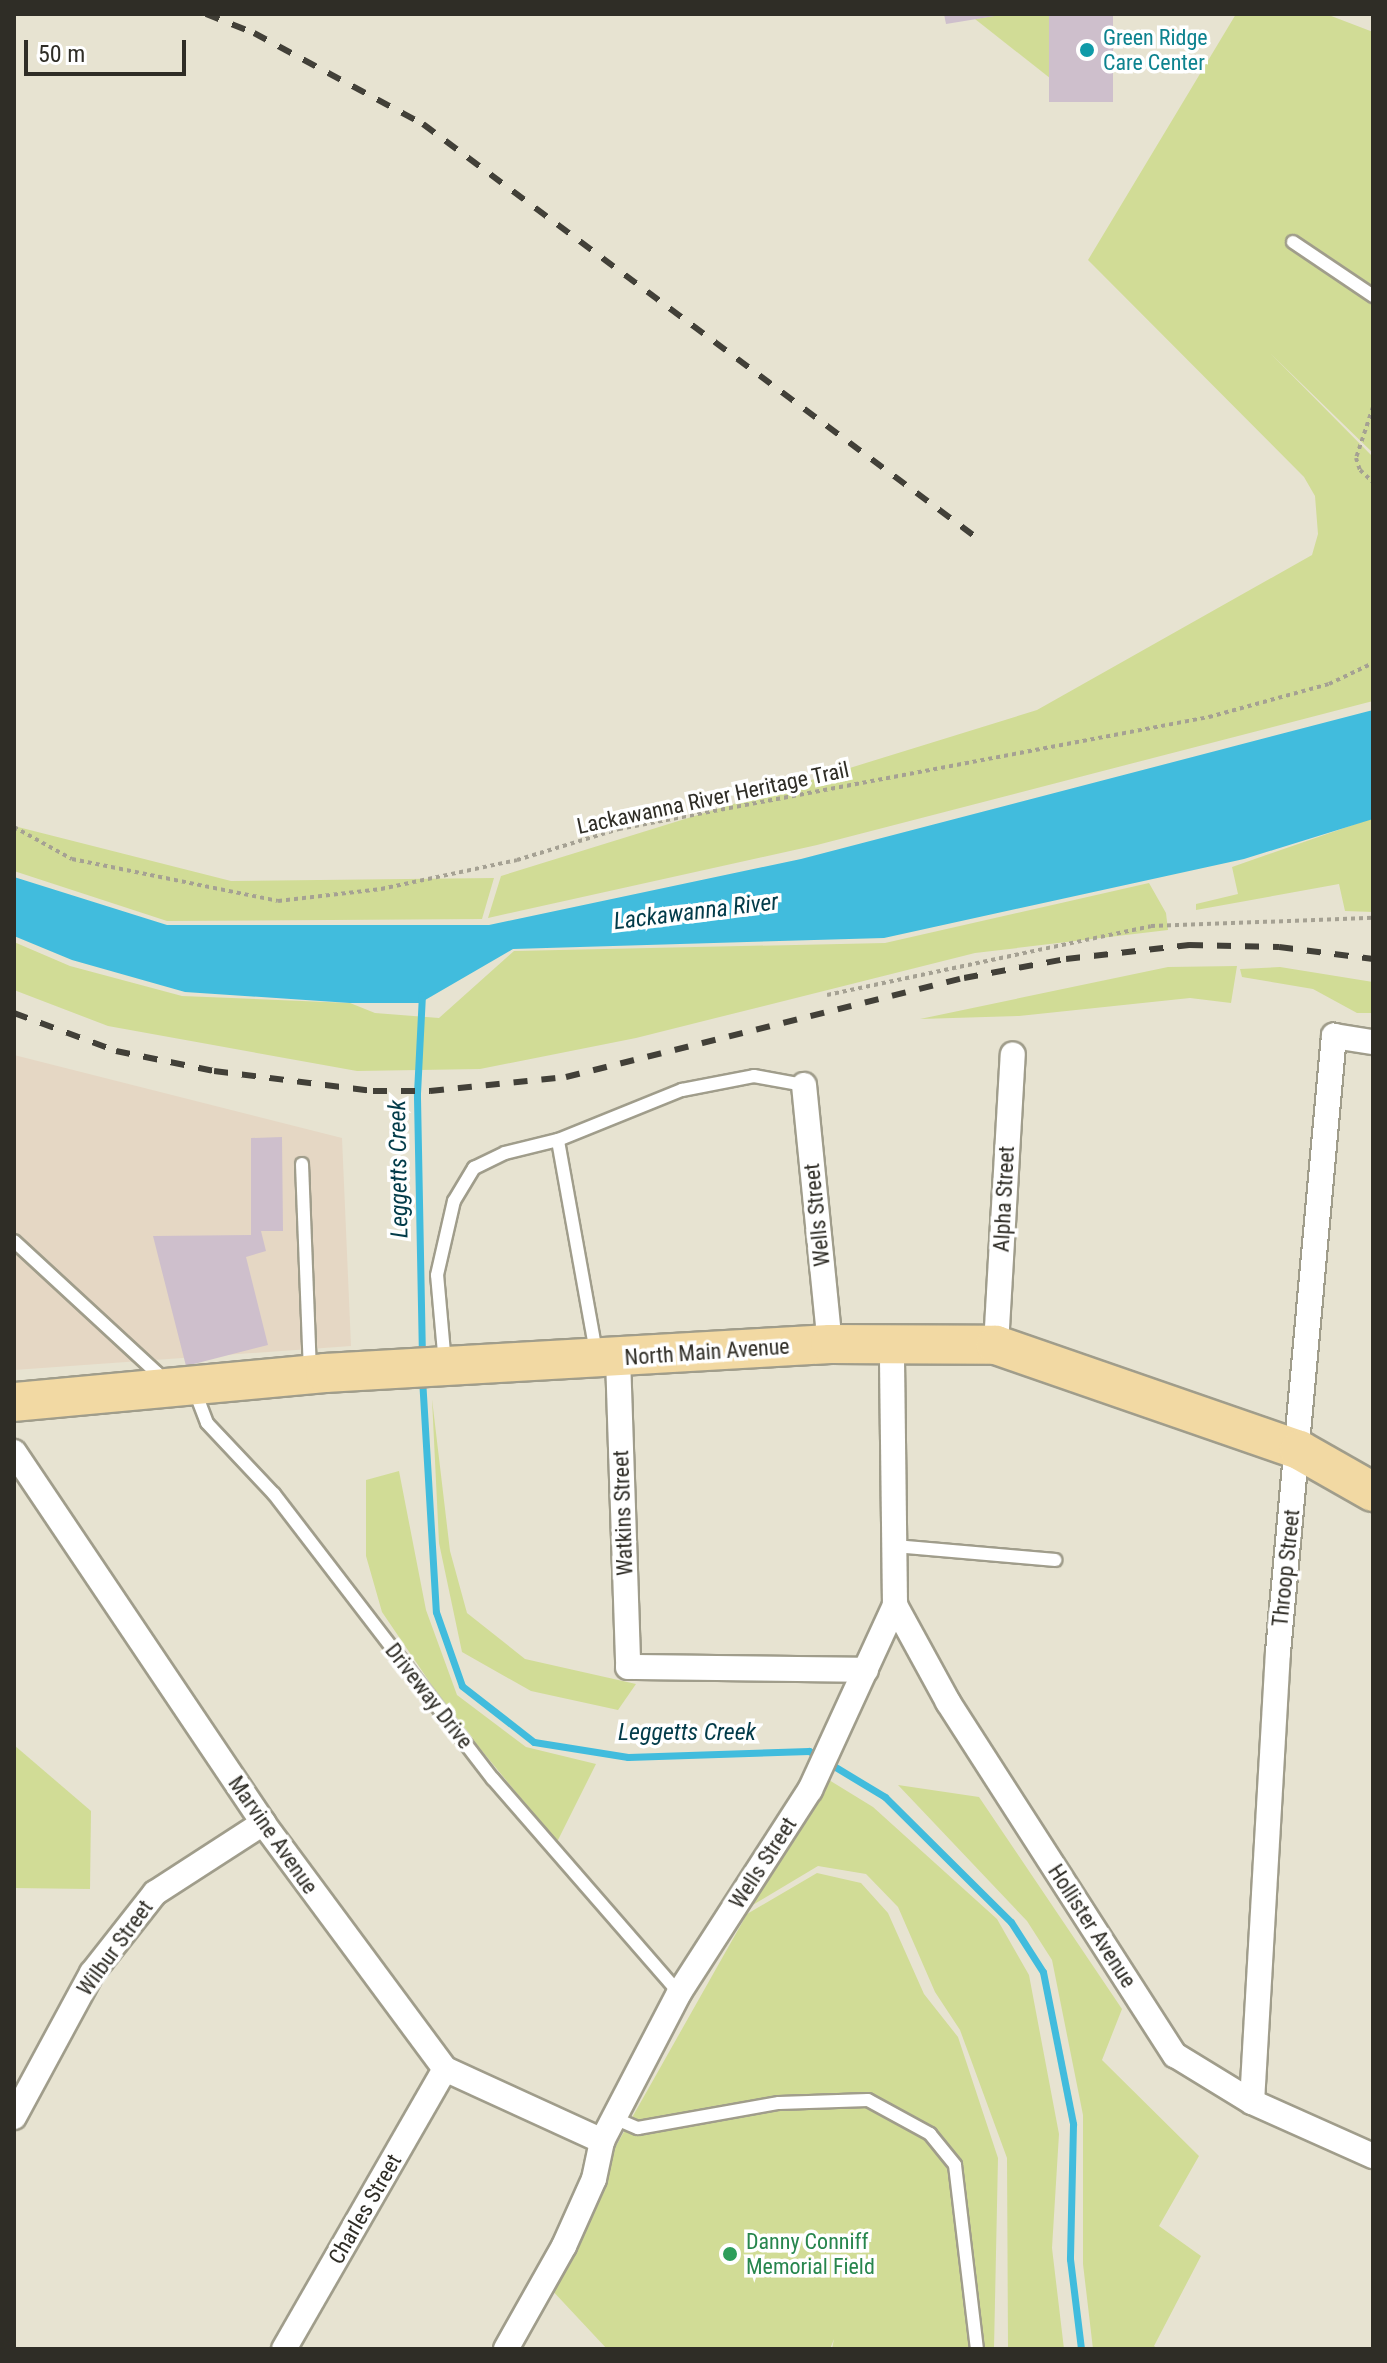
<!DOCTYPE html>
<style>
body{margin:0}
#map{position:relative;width:1387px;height:2363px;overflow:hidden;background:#e7e3d1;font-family:"Roboto Condensed",sans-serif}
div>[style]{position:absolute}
.commercial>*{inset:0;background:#e5d7c4}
.green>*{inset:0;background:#d1dc96}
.water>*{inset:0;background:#41bcdd}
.stream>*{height:7px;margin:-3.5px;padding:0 3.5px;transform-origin:3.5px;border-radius:3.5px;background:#41bcdd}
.building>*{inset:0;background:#cebfcc;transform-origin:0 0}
.path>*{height:4px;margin-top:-2px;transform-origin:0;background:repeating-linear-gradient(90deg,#a5a193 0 4px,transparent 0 8px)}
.roads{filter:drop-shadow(2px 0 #a09d8b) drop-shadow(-2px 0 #a09d8b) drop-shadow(0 2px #a09d8b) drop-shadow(0 -2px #a09d8b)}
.service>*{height:12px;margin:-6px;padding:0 6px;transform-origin:6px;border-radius:6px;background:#fff}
.minor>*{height:24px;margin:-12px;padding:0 12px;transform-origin:12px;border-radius:12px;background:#fff}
.primary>*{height:38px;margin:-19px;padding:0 19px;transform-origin:19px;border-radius:19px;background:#f2d9a3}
.rail>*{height:6px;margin-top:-3px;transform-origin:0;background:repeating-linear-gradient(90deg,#424038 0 14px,transparent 0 28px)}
.dots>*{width:22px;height:22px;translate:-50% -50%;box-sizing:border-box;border:4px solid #fff;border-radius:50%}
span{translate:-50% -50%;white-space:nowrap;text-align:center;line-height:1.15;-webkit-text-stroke:7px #fff;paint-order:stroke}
.culture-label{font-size:22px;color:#0d838f}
.left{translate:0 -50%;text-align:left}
.street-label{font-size:22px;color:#2f2d26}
.leisure-label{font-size:22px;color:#27864d}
.water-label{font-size:24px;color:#023b49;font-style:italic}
.frame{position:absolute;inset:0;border:16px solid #2f2d26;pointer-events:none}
.scale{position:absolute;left:24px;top:40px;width:162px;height:36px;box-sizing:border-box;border:4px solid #2f2d26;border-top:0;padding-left:10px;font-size:24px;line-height:28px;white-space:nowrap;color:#2f2d26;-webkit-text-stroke:6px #fff;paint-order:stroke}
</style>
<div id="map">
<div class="commercial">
<i style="clip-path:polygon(14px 1055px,342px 1138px,351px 1346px,14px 1370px)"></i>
</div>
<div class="green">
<i style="clip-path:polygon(1006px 14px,1049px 14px,1060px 86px,975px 19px)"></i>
<i style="clip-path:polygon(1236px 14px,1326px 14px,1373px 32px,1373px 453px,1269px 352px,1373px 457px,1373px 701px,817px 845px,488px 918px,501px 876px,1037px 710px,1312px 555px,1318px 534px,1315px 496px,1304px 477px,1088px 260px)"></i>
<i style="clip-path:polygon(1373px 818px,1373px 912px,1345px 911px,1339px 884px,1196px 910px,1196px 904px,1238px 894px,1232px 867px)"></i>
<i style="clip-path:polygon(14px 826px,231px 881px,494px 878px,482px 919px,167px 921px,14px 871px)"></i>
<i style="clip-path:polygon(1149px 883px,1166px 913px,1168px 930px,975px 953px,636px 1038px,480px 1069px,357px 1071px,108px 1026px,14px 990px,14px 942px,70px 966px,182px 996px,350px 1003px,375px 1013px,439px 1018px,514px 951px,885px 943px)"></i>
<i style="clip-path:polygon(1237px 966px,1231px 1003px,1190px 998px,1019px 1016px,920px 1019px,1168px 967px)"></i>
<i style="clip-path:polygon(1280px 967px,1373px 982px,1373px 1013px,1357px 1013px,1313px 989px,1242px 977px,1240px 969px)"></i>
<i style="clip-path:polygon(432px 1399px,450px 1551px,467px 1613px,525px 1659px,636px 1684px,618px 1710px,531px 1691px,462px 1652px,439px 1543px)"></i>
<i style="clip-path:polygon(399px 1471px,426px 1610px,457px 1695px,526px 1747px,596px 1764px,557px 1842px,450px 1712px,382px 1612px,366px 1556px,366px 1480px)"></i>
<i style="clip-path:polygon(14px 1745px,91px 1811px,90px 1889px,14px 1888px)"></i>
<i style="clip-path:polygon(829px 1780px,873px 1807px,997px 1919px,1029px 1975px,1059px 2134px,1052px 2248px,1064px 2349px,1008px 2349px,1007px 2158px,960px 2030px,935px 1992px,898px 1907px,866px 1874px,818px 1866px,751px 1906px)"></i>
<i style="clip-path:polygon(898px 1785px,979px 1797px,1122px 2009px,1102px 2060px,1199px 2156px,1159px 2226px,1201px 2256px,1154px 2346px,1158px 2349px,1093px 2349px,1083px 2264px,1083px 2115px,1052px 1960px,1027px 1921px)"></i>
<i style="clip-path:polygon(817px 1873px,861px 1883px,888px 1913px,924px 1994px,958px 2037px,998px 2158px,994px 2349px,832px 2349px,834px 2339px,830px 2349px,607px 2349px,549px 2287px,612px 2153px,747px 1914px)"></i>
</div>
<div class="water">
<i style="clip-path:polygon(1373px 710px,1373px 819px,1244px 859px,884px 938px,513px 949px,420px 1003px,350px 1003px,185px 992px,72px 960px,14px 936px,14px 877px,167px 925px,489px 925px,801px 859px)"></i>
</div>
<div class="stream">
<i style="left:422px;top:1358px;width:265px;rotate:-91.1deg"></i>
<i style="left:417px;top:1093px;width:99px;rotate:-87.1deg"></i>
<i style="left:422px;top:1378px;width:234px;rotate:86.6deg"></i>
<i style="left:436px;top:1612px;width:78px;rotate:70.6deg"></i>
<i style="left:462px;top:1686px;width:91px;rotate:37.9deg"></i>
<i style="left:534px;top:1742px;width:95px;rotate:9.1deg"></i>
<i style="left:628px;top:1757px;width:181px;rotate:-1.9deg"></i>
<i style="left:809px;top:1751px;width:89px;rotate:31.2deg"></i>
<i style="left:885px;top:1797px;width:177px;rotate:44.8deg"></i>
<i style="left:1011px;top:1922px;width:59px;rotate:57.4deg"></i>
<i style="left:1043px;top:1972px;width:155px;rotate:78.8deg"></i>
<i style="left:1073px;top:2124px;width:135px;rotate:91.3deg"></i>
<i style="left:1070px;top:2259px;width:91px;rotate:83deg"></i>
</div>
<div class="building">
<i style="clip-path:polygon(944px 14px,995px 14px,995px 16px,946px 24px)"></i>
<i style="left:1049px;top:14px;width:64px;height:88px"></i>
<i style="clip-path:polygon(282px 1137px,283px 1231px,261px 1231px,266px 1251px,246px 1257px,268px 1345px,186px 1366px,153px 1236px,251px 1235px,251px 1138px)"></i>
</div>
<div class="path">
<i style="left:1373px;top:407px;width:54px;rotate:108.4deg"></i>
<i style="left:1356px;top:458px;width:13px;rotate:72deg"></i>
<i style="left:1360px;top:470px;width:18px;rotate:43deg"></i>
<i style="left:14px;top:827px;width:66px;rotate:28.9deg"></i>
<i style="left:72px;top:859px;width:210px;rotate:11.5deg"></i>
<i style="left:278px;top:901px;width:104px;rotate:-6.6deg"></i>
<i style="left:381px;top:889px;width:139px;rotate:-12deg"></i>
<i style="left:517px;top:860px;width:107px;rotate:-16.9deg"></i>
<i style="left:619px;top:829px;width:601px;rotate:-10.75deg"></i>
<i style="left:1209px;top:717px;width:124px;rotate:-15.4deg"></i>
<i style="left:1329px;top:684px;width:49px;rotate:-25.5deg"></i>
<i style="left:827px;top:995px;width:331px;rotate:-12deg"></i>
<i style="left:1151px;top:926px;width:222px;rotate:-2.1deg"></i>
</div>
<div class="roads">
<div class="service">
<i style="left:1293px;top:242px;width:97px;rotate:34deg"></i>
<i style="left:302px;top:1164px;width:208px;rotate:87.8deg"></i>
<i style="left:14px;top:1241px;width:195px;rotate:42.7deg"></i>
<i style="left:157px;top:1373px;width:10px;rotate:73deg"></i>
<i style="left:596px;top:1352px;width:215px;rotate:-100.2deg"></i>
<i style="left:558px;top:1140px;width:134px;rotate:-22deg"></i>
<i style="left:682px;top:1090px;width:73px;rotate:-11deg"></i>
<i style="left:754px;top:1076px;width:51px;rotate:10.2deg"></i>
<i style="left:445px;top:1364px;width:89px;rotate:-95.1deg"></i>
<i style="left:437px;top:1275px;width:76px;rotate:-77.1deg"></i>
<i style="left:454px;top:1201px;width:39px;rotate:-59deg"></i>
<i style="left:474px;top:1168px;width:34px;rotate:-26deg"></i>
<i style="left:505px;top:1153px;width:55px;rotate:-13.8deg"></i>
<i style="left:194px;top:1389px;width:36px;rotate:69deg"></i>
<i style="left:207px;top:1423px;width:98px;rotate:46.7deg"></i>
<i style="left:274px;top:1494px;width:359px;rotate:52.5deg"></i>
<i style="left:493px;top:1779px;width:284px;rotate:49deg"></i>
<i style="left:895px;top:1546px;width:161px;rotate:5deg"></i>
<i style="left:614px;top:2118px;width:26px;rotate:23deg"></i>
<i style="left:638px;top:2128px;width:143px;rotate:-10.1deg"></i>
<i style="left:779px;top:2103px;width:89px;rotate:-1.9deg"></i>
<i style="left:868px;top:2100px;width:71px;rotate:28.7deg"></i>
<i style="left:930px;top:2134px;width:40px;rotate:51deg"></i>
<i style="left:955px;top:2165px;width:185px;rotate:83.2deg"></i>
</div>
<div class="minor">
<i style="left:804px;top:1085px;width:260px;rotate:84.3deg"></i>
<i style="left:996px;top:1345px;width:291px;rotate:-86.7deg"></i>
<i style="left:618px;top:1358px;width:309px;rotate:88.1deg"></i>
<i style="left:628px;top:1667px;width:238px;rotate:0.7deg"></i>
<i style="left:14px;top:1452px;width:447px;rotate:56.1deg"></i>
<i style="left:263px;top:1823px;width:306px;rotate:53.5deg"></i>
<i style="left:445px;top:2069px;width:173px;rotate:24.6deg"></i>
<i style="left:895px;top:1605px;width:111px;rotate:61.3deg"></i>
<i style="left:948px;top:1702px;width:420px;rotate:57.3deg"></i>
<i style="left:1175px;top:2055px;width:90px;rotate:31.4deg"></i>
<i style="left:1252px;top:2102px;width:133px;rotate:24.1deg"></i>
<i style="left:1252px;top:2102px;width:451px;rotate:-86.7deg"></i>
<i style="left:1278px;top:1652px;width:619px;rotate:-84.81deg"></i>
<i style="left:1334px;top:1036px;width:39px;rotate:9deg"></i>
<i style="left:14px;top:2117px;width:164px;rotate:-61.6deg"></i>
<i style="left:92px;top:1973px;width:102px;rotate:-51.8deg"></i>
<i style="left:155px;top:1893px;width:129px;rotate:-32.9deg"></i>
<i style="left:284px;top:2349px;width:323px;rotate:-60.1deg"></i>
<i style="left:506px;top:2349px;width:118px;rotate:-60.6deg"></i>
<i style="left:564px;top:2246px;width:73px;rotate:-65.9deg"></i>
<i style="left:594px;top:2179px;width:39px;rotate:-78deg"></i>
<i style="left:602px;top:2141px;width:167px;rotate:-62.5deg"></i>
<i style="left:679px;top:1993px;width:242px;rotate:-57.2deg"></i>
<i style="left:810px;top:1790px;width:204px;rotate:-65.3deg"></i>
<i style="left:895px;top:1605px;width:261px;rotate:-90.7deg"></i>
</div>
<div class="primary">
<i style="left:14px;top:1402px;width:312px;rotate:-5.3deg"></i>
<i style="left:325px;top:1373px;width:506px;rotate:-3.29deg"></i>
<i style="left:830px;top:1344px;width:166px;rotate:0.3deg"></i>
<i style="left:996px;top:1345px;width:321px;rotate:19.1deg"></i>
<i style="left:1299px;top:1450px;width:85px;rotate:29.6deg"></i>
</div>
</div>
<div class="rail">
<i style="left:206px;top:14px;width:52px;rotate:21.6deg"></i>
<i style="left:254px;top:33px;width:192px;rotate:28.3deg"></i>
<i style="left:423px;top:124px;width:697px;rotate:36.77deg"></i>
<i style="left:14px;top:1013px;width:109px;rotate:20.4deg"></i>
<i style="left:116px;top:1051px;width:100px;rotate:11.5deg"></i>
<i style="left:214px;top:1071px;width:160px;rotate:7.2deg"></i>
<i style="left:373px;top:1091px;width:57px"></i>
<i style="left:430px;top:1091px;width:137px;rotate:-5.9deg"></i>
<i style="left:566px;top:1077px;width:410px;rotate:-14deg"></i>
<i style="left:964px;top:978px;width:104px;rotate:-10.6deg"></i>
<i style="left:1066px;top:959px;width:124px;rotate:-6.5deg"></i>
<i style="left:1189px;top:945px;width:90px;rotate:1.3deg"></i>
<i style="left:1279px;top:947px;width:95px;rotate:7.3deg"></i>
</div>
<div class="dots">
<i style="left:1087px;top:50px;background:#0f9aa8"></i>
<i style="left:730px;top:2254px;background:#2e9e5b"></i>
</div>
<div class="culture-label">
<span class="left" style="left:1103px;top:50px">Green Ridge<br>Care Center</span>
</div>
<div class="street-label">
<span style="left:713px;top:798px;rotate:-12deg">Lackawanna River Heritage Trail</span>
<span style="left:1004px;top:1199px;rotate:-87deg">Alpha Street</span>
<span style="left:817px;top:1215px;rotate:-96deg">Wells Street</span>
<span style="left:707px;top:1352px;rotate:-4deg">North Main Avenue</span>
<span style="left:623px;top:1513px;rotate:-92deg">Watkins Street</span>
<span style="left:1286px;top:1568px;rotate:-84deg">Throop Street</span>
<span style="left:429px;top:1696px;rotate:52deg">Driveway Drive</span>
<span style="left:273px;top:1835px;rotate:55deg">Marvine Avenue</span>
<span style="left:763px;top:1863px;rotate:-57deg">Wells Street</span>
<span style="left:1092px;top:1926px;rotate:57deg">Hollister Avenue</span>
<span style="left:115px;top:1948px;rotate:-54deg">Wilbur Street</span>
<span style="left:365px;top:2209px;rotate:-60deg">Charles Street</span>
</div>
<div class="leisure-label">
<span class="left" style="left:746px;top:2254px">Danny Conniff<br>Memorial Field</span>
</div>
<div class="water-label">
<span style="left:696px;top:912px;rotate:-7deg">Lackawanna River</span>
<span style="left:399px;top:1169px;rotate:-91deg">Leggetts Creek</span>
<span style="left:687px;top:1733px">Leggetts Creek</span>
</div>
<div class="frame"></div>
<div class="scale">50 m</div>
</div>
